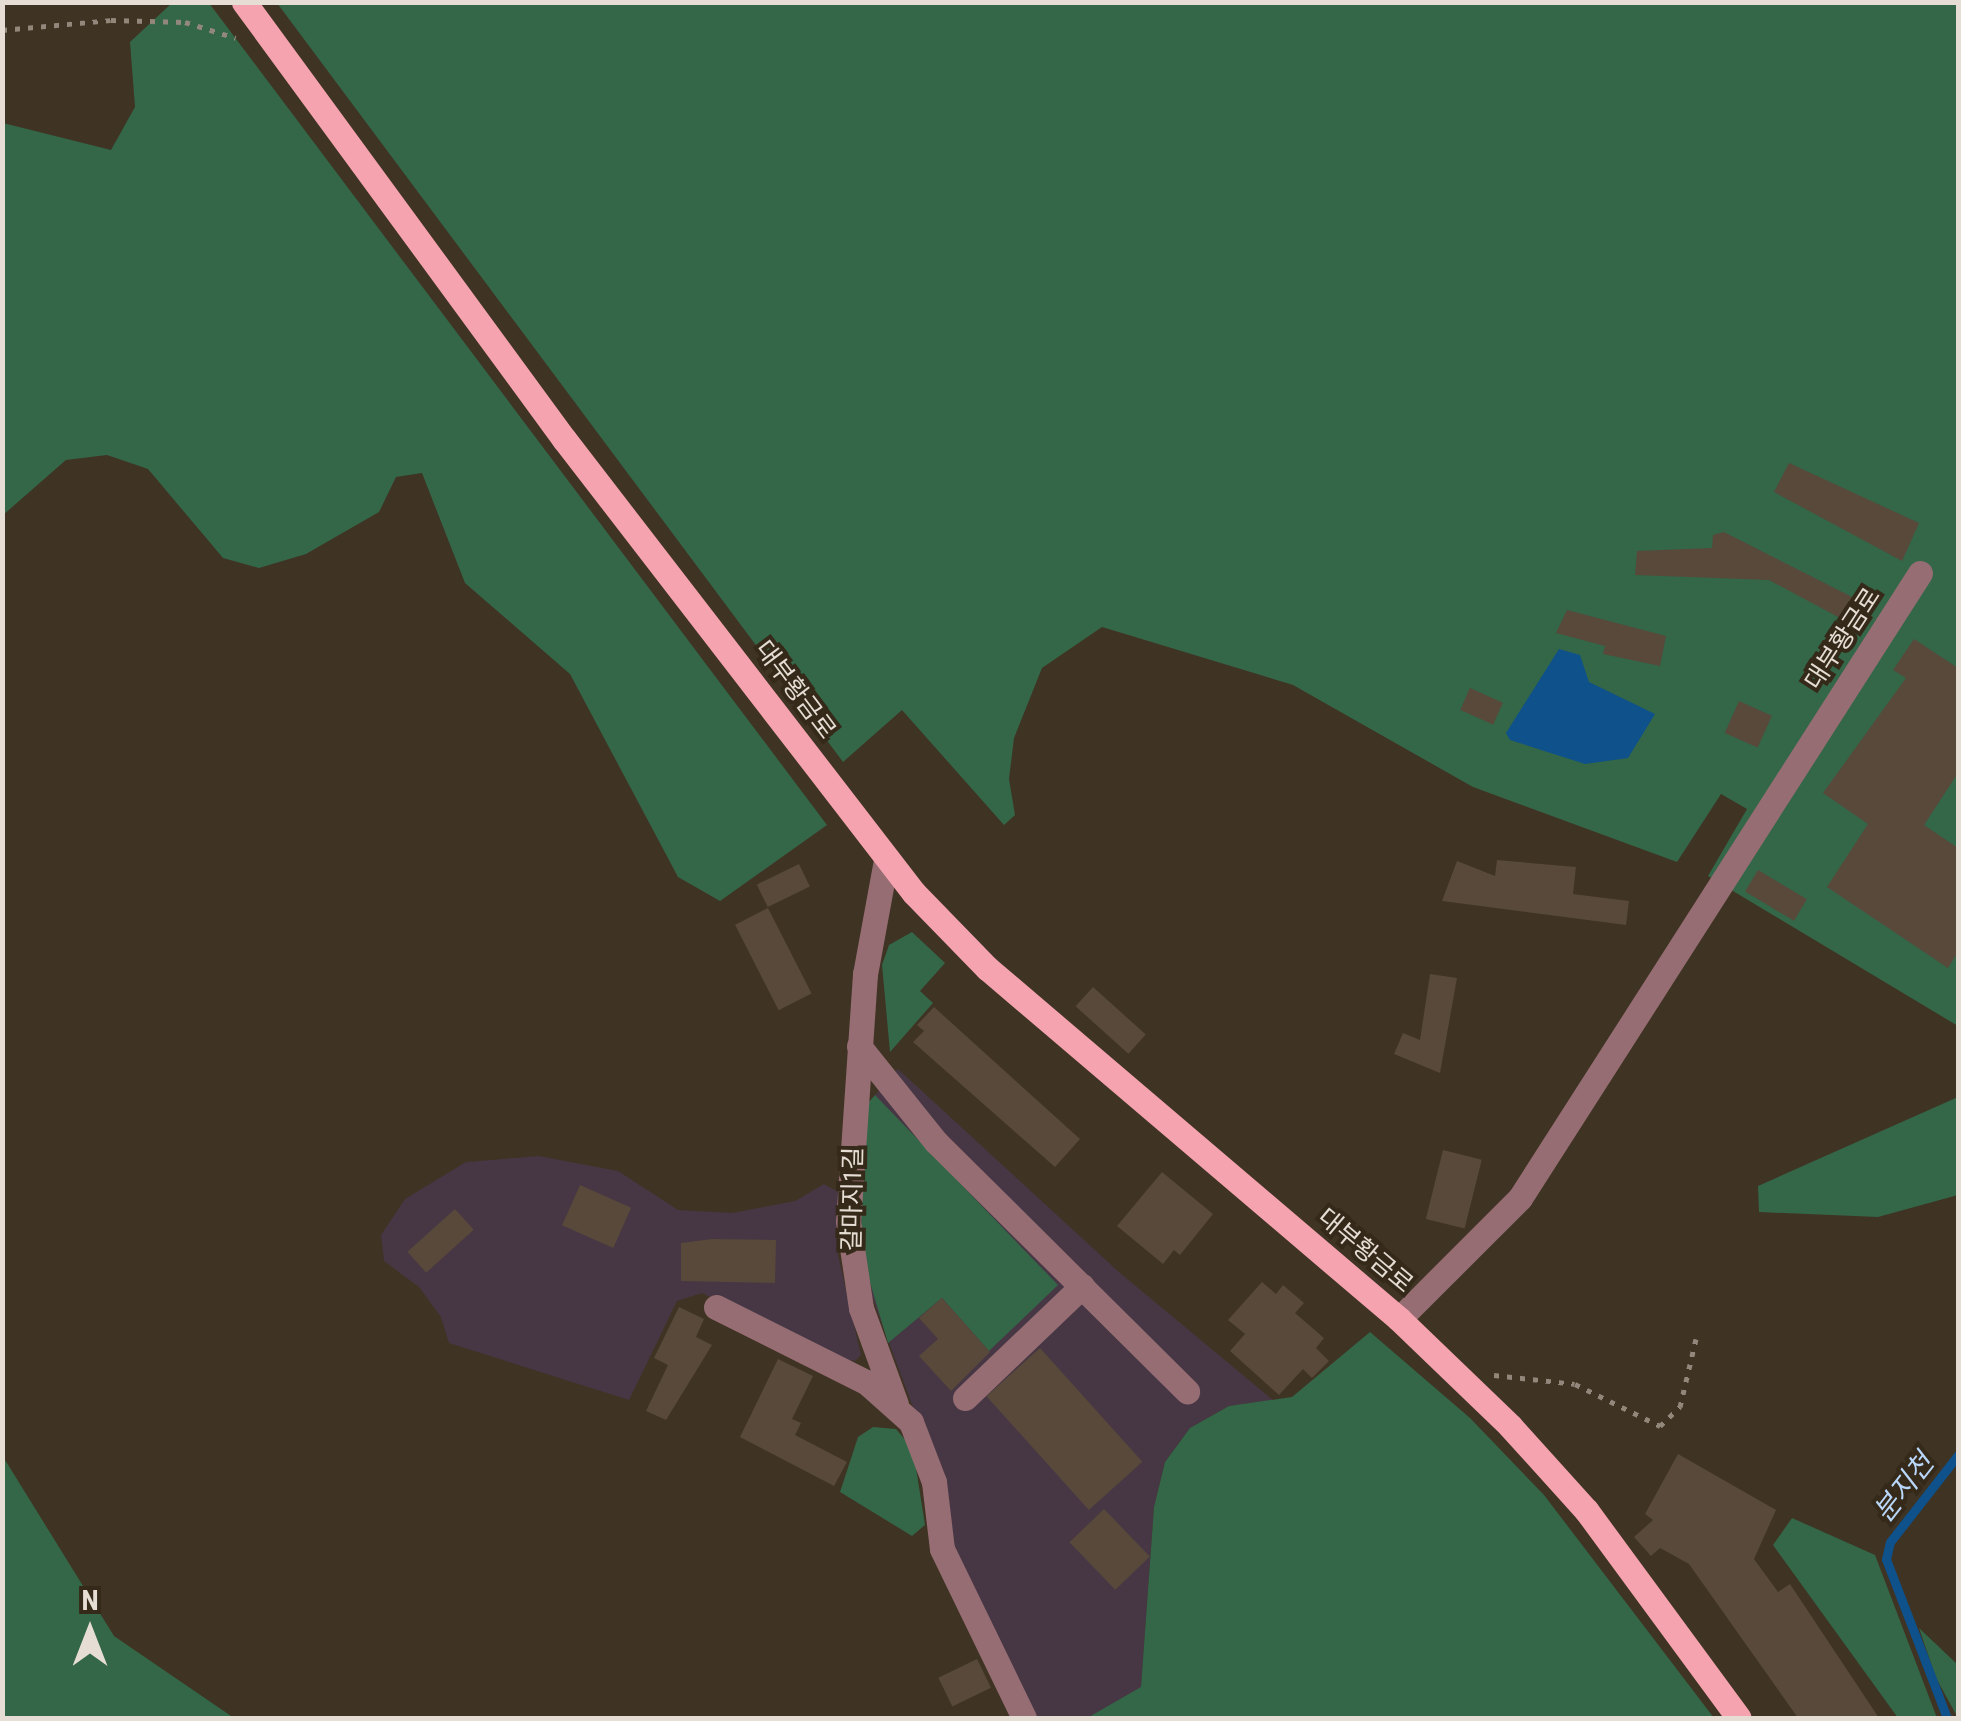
<!DOCTYPE html>
<meta charset="utf-8">
<style>
body{margin:0}
#map{position:relative;width:1961px;height:1721px;overflow:hidden;background:#3f3323;font-family:"Roboto Condensed","Noto Sans KR",sans-serif}
div>[style]{position:absolute}
.industrial>*{inset:0;background:#473744}
.green>*{inset:0;background:#346648}
.water>*{inset:0;background:#0e518b}
.stream>*{height:9px;margin:-4.5px;padding:0 4.5px;transform-origin:4.5px;border-radius:4.5px;background:#0e518b}
.building>*{inset:0;background:#58493a;transform-origin:0 0}
.path>*{height:5px;margin-top:-2.5px;transform-origin:0;background:repeating-linear-gradient(90deg,#91877a 0 5px,transparent 0 13px)}
.minor>*{height:25px;margin:-12.5px;padding:0 12.5px;transform-origin:12.5px;border-radius:12.5px;background:#956d73}
.major>*{height:25px;margin:-12.5px;padding:0 12.5px;transform-origin:12.5px;border-radius:12.5px;background:#f4a3af}
span{translate:-50% -50%;white-space:nowrap;text-align:center;line-height:1.15;-webkit-text-stroke:8px #352919;paint-order:stroke}
.street-label{font-size:25px;color:#e6ded4}
.water-label{font-size:28px;color:#b8d7f9;font-style:italic}
.frame{position:absolute;inset:0;border:5px solid #e6ded4;pointer-events:none}
.north{position:absolute;left:40px;top:1581px;width:100px;height:100px;-webkit-text-stroke:8px #352919;paint-order:stroke;rotate:0deg;font-size:28px;font-weight:700;line-height:40px;text-align:center;color:#e6ded4}
.north::after{content:'';display:block;margin:auto;width:35px;height:45px;background:#e6ded4;clip-path:polygon(50% 0,100% 100%,50% 72%,0 100%)}
</style>
<div id="map">
<div class="industrial">
<i style="clip-path:polygon(898px 1069px,1120px 1273px,1273px 1400px,1229px 1406px,1190px 1428px,1165px 1462px,1154px 1507px,1141px 1688px,1087px 1718px,1033px 1718px,946px 1538px,914px 1410px,872px 1297px,862px 1110px)"></i>
<i style="clip-path:polygon(539px 1156px,618px 1171px,678px 1210px,732px 1213px,795px 1201px,824px 1184px,842px 1194px,838px 1255px,861px 1355px,855px 1361px,838px 1358px,702px 1293px,677px 1301px,629px 1400px,449px 1343px,441px 1317px,419px 1287px,384px 1261px,381px 1235px,405px 1199px,466px 1162px)"></i>
</div>
<div class="green">
<i style="clip-path:polygon(173px 2px,209px 3px,827px 825px,720px 901px,678px 877px,570px 674px,465px 583px,422px 473px,396px 477px,379px 512px,306px 554px,259px 568px,223px 558px,148px 469px,107px 455px,66px 460px,3px 515px,3px 123px,111px 150px,135px 107px,130px 42px)"></i>
<i style="clip-path:polygon(277px 3px,1958px 3px,1958px 1026px,1708px 876px,1747px 809px,1721px 794px,1677px 862px,1473px 787px,1293px 685px,1102px 627px,1042px 668px,1014px 738px,1009px 779px,1015px 815px,1004px 825px,902px 710px,843px 762px)"></i>
<i style="clip-path:polygon(912px 932px,945px 963px,920px 991px,933px 1003px,890px 1052px,882px 965px,889px 945px)"></i>
<i style="clip-path:polygon(875px 1095px,1058px 1285px,989px 1351px,942px 1298px,888px 1343px,861px 1252px,862px 1110px)"></i>
<i style="clip-path:polygon(1958px 1097px,1958px 1195px,1878px 1217px,1759px 1212px,1758px 1186px)"></i>
<i style="clip-path:polygon(1370px 1332px,1470px 1418px,1544px 1495px,1714px 1718px,1087px 1718px,1141px 1687px,1154px 1507px,1165px 1462px,1190px 1428px,1229px 1406px,1292px 1397px)"></i>
<i style="clip-path:polygon(873px 1427px,896px 1429px,913px 1449px,925px 1525px,912px 1536px,840px 1492px,858px 1437px)"></i>
<i style="clip-path:polygon(2px 1455px,114px 1636px,234px 1718px,3px 1718px)"></i>
<i style="clip-path:polygon(1792px 1518px,1875px 1555px,1937px 1718px,1898px 1718px,1773px 1545px)"></i>
<i style="clip-path:polygon(1919px 1628px,1958px 1665px,1958px 1718px,1936px 1678px)"></i>
</div>
<div class="water">
<i style="clip-path:polygon(1559px 649px,1580px 655px,1589px 682px,1655px 714px,1628px 758px,1585px 764px,1510px 740px,1506px 733px)"></i>
</div>
<div class="stream">
<i style="left:1947px;top:1718px;width:170px;rotate:-111deg"></i>
<i style="left:1886px;top:1559px;width:17px;rotate:-77deg"></i>
<i style="left:1890px;top:1542px;width:110px;rotate:-52deg"></i>
</div>
<div class="building">
<i style="clip-path:polygon(1789px 463px,1919px 523px,1902px 561px,1774px 492px)"></i>
<i style="clip-path:polygon(1724px 532px,1864px 603px,1853px 625px,1769px 580px,1635px 575px,1637px 551px,1712px 548px,1713px 535px)"></i>
<i style="clip-path:polygon(1567px 610px,1666px 636px,1660px 666px,1603px 654px,1605px 646px,1556px 633px)"></i>
<i style="clip-path:polygon(1914px 639px,1958px 668px,1958px 773px,1924px 825px,1958px 848px,1958px 952px,1948px 968px,1827px 887px,1868px 824px,1823px 793px,1906px 678px,1893px 670px)"></i>
<i style="left:1470px;top:688px;width:36px;height:24px;rotate:24deg"></i>
<i style="left:1739px;top:701px;width:36px;height:35px;rotate:24deg"></i>
<i style="clip-path:polygon(1497px 860px,1576px 867px,1573px 894px,1629px 901px,1626px 925px,1442px 901px,1457px 861px,1495px 876px)"></i>
<i style="left:799px;top:864px;width:25px;height:47px;rotate:64deg"></i>
<i style="left:1758px;top:870px;width:57px;height:25px;rotate:31deg"></i>
<i style="left:768px;top:908px;width:96px;height:37px;rotate:63deg"></i>
<i style="clip-path:polygon(1430px 974px,1457px 978px,1440px 1073px,1394px 1054px,1403px 1033px,1420px 1040px)"></i>
<i style="left:1093px;top:987px;width:71px;height:26px;rotate:42deg"></i>
<i style="clip-path:polygon(934px 1007px,1080px 1139px,1055px 1167px,913px 1042px,924px 1031px,917px 1025px)"></i>
<i style="left:1443px;top:1150px;width:40px;height:71px;rotate:14deg"></i>
<i style="clip-path:polygon(1162px 1172px,1213px 1214px,1180px 1255px,1174px 1250px,1163px 1264px,1117px 1226px)"></i>
<i style="left:580px;top:1185px;width:56px;height:44px;rotate:24deg"></i>
<i style="left:455px;top:1209px;width:28px;height:64px;rotate:48deg"></i>
<i style="clip-path:polygon(712px 1239px,776px 1240px,775px 1283px,681px 1281px,681px 1243px)"></i>
<i style="clip-path:polygon(1262px 1282px,1276px 1294px,1283px 1285px,1304px 1303px,1295px 1313px,1324px 1338px,1316px 1348px,1329px 1361px,1312px 1378px,1303px 1369px,1279px 1395px,1230px 1351px,1245px 1334px,1228px 1320px)"></i>
<i style="clip-path:polygon(942px 1298px,990px 1352px,951px 1391px,919px 1356px,938px 1339px,919px 1318px)"></i>
<i style="clip-path:polygon(679px 1307px,704px 1319px,696px 1337px,712px 1345px,666px 1420px,646px 1411px,668px 1365px,654px 1358px)"></i>
<i style="left:1040px;top:1348px;width:153px;height:72px;rotate:48deg"></i>
<i style="clip-path:polygon(778px 1359px,813px 1376px,792px 1419px,801px 1423px,795px 1435px,847px 1462px,834px 1486px,740px 1437px)"></i>
<i style="clip-path:polygon(1678px 1454px,1776px 1510px,1754px 1559px,1778px 1592px,1790px 1584px,1879px 1718px,1798px 1718px,1689px 1564px,1660px 1548px,1651px 1556px,1634px 1537px,1653px 1520px,1645px 1514px)"></i>
<i style="left:1104px;top:1509px;width:66px;height:48px;rotate:46deg"></i>
<i style="left:977px;top:1659px;width:32px;height:43px;rotate:64deg"></i>
</div>
<div class="path">
<i style="left:2px;top:30px;width:109px;rotate:-5.2deg"></i>
<i style="left:111px;top:20px;width:74px;rotate:1.5deg"></i>
<i style="left:185px;top:22px;width:53px;rotate:17.4deg"></i>
<i style="left:1494px;top:1375px;width:81px;rotate:6.3deg"></i>
<i style="left:1575px;top:1384px;width:95px;rotate:26.3deg"></i>
<i style="left:1660px;top:1426px;width:28px;rotate:-44deg"></i>
<i style="left:1680px;top:1407px;width:70px;rotate:-76.8deg"></i>
</div>
<div class="minor">
<i style="left:886px;top:860px;width:116px;rotate:100.4deg"></i>
<i style="left:865px;top:974px;width:248px;rotate:93.9deg"></i>
<i style="left:848px;top:1221px;width:88px;rotate:81.5deg"></i>
<i style="left:861px;top:1308px;width:102px;rotate:70deg"></i>
<i style="left:859px;top:1046px;width:123px;rotate:51.3deg"></i>
<i style="left:936px;top:1142px;width:354px;rotate:44.8deg"></i>
<i style="left:716px;top:1307px;width:168px;rotate:26.6deg"></i>
<i style="left:866px;top:1382px;width:60px;rotate:41.6deg"></i>
<i style="left:911px;top:1422px;width:64px;rotate:69deg"></i>
<i style="left:934px;top:1482px;width:67px;rotate:83.2deg"></i>
<i style="left:942px;top:1549px;width:188px;rotate:64.1deg"></i>
<i style="left:1399px;top:1319px;width:171px;rotate:-45deg"></i>
<i style="left:1520px;top:1198px;width:742px;rotate:-57.38deg"></i>
<i style="left:965px;top:1398px;width:162px;rotate:-43.7deg"></i>
</div>
<div class="major">
<i style="left:244px;top:2px;width:542px;rotate:53.79deg"></i>
<i style="left:564px;top:439px;width:573px;rotate:52.37deg"></i>
<i style="left:914px;top:893px;width:105px;rotate:45.8deg"></i>
<i style="left:987px;top:968px;width:541px;rotate:40.43deg"></i>
<i style="left:1399px;top:1319px;width:154px;rotate:43.9deg"></i>
<i style="left:1510px;top:1426px;width:113px;rotate:47.9deg"></i>
<i style="left:1586px;top:1510px;width:258px;rotate:53.7deg"></i>
</div>
<div class="street-label">
<span style="left:1843px;top:639px;rotate:-57deg">대부황금로</span>
<span style="left:795px;top:690px;rotate:53deg">대부황금로</span>
<span style="left:853px;top:1199px;rotate:-89deg">갈마지1길</span>
<span style="left:1365px;top:1251px;rotate:40deg">대부황금로</span>
</div>
<div class="water-label">
<span style="left:1904px;top:1488px;rotate:-52deg">분지천</span>
</div>
<div class="frame"></div>
<div class="north">N</div>
</div>
